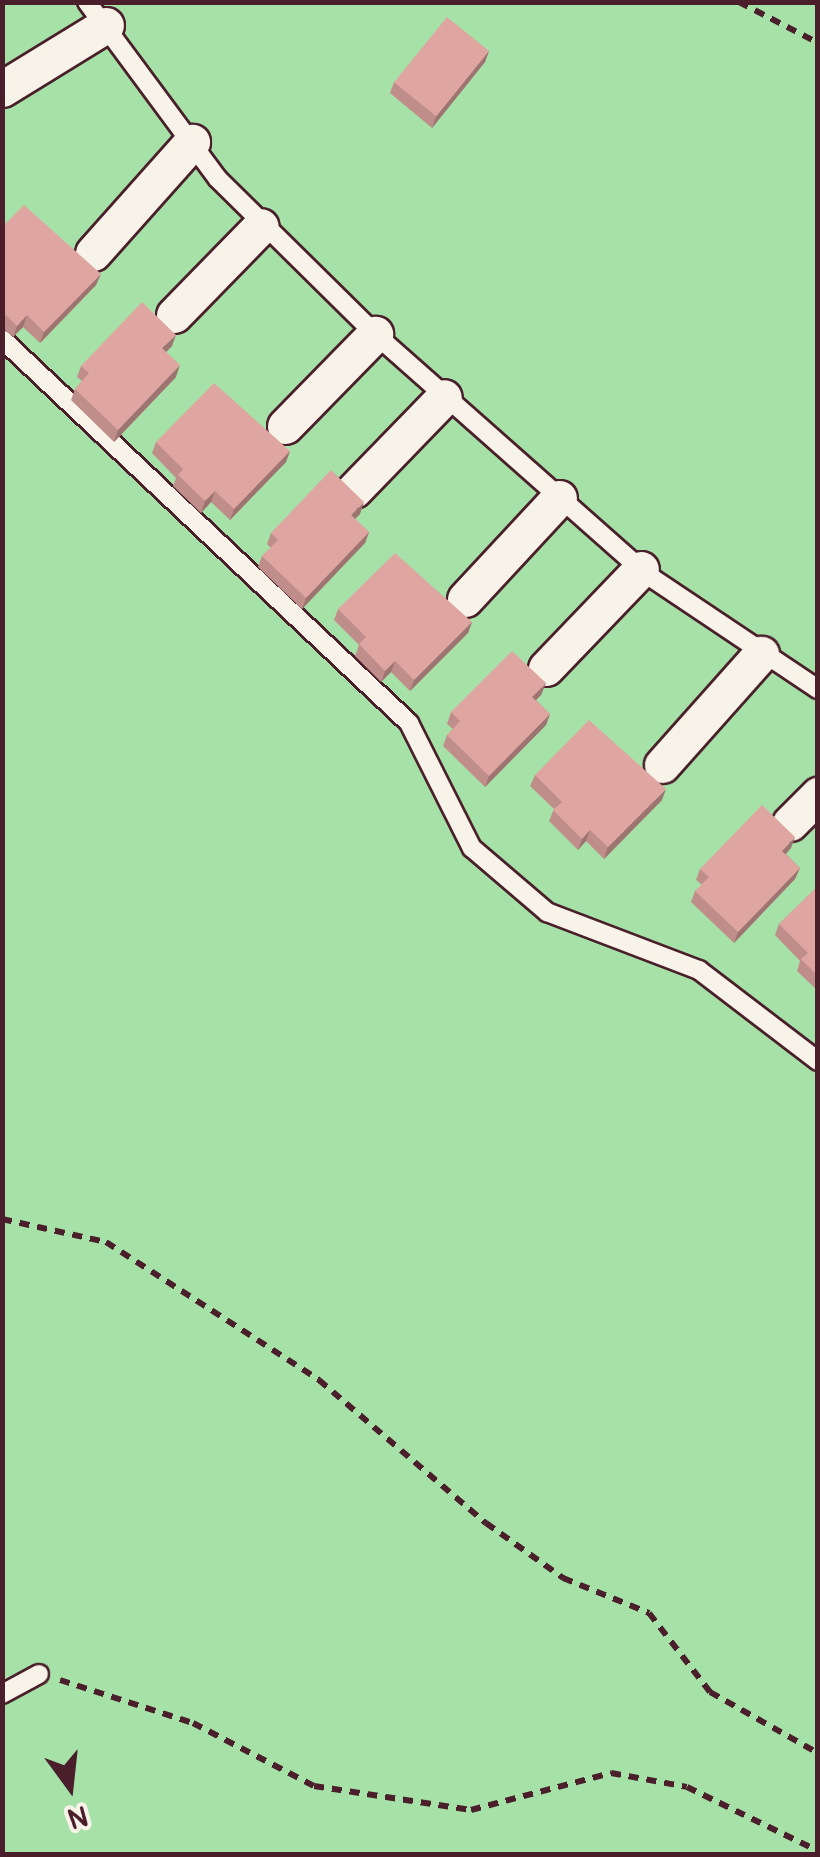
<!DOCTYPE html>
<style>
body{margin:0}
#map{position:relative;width:820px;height:1857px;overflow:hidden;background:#f7f3e8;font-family:Pangolin,sans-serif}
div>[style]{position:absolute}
.green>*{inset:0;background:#a6e2a8;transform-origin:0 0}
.path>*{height:6px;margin-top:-3px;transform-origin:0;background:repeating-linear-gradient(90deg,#4a1f2b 0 10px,transparent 0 18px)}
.roads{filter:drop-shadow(2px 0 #4a1f2b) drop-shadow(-2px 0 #4a1f2b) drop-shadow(0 2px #4a1f2b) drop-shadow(0 -2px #4a1f2b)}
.lane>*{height:18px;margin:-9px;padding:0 9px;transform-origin:9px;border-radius:9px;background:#f7f3e8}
.street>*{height:35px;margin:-17.5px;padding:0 17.5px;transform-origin:17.5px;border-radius:17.5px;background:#f7f3e8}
.wall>*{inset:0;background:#c08e8a}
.shaded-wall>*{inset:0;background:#9c7471}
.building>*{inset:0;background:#dfa5a1;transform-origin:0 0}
span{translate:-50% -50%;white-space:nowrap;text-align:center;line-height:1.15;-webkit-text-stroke:10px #f7f3e8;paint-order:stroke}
.frame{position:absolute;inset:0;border:5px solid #4a1f2b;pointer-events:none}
.north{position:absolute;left:20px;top:1737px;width:100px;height:100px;-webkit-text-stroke:8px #f7f3e8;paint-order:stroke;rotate:165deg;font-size:28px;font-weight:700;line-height:40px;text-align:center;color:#4a1f2b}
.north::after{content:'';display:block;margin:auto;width:35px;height:45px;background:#4a1f2b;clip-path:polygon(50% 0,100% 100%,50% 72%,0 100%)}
</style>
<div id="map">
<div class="green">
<i style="left:3px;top:3px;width:814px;height:1851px"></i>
</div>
<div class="path">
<i style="left:739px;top:2px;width:89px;rotate:27.4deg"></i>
<i style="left:2px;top:1219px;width:107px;rotate:12.5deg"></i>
<i style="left:106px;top:1242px;width:254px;rotate:32.9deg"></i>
<i style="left:319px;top:1380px;width:220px;rotate:40.6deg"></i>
<i style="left:486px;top:1523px;width:95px;rotate:35.5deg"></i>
<i style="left:563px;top:1578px;width:93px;rotate:22.1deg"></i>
<i style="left:649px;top:1613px;width:100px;rotate:52.3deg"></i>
<i style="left:710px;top:1692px;width:124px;rotate:29.5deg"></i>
<i style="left:60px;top:1680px;width:140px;rotate:17.9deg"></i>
<i style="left:193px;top:1723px;width:136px;rotate:27.5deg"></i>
<i style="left:314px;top:1786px;width:159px;rotate:8.7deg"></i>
<i style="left:471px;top:1810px;width:145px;rotate:-14.8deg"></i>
<i style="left:611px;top:1773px;width:77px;rotate:10.4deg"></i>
<i style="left:687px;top:1787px;width:146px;rotate:26deg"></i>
</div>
<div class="roads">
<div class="lane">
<i style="left:87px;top:2px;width:220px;rotate:53.5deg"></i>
<i style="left:218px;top:179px;width:221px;rotate:44.6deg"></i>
<i style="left:375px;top:334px;width:362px;rotate:41.5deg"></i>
<i style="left:646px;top:574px;width:207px;rotate:33.8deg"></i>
<i style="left:2px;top:339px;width:560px;rotate:43.33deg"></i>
<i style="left:409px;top:723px;width:140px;rotate:63.3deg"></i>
<i style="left:472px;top:848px;width:99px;rotate:40.5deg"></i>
<i style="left:547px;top:912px;width:163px;rotate:20.9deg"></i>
<i style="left:699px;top:970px;width:150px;rotate:37.4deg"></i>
<i style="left:2px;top:1694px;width:42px;rotate:-28.4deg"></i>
</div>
<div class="street">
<i style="left:2px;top:89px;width:122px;rotate:-31.6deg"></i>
<i style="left:93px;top:253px;width:149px;rotate:-48.3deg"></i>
<i style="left:174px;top:315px;width:124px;rotate:-45.7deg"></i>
<i style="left:285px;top:426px;width:129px;rotate:-45.6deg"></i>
<i style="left:354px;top:490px;width:129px;rotate:-45.9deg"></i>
<i style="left:465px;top:599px;width:138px;rotate:-47.1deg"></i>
<i style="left:546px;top:668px;width:137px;rotate:-46.2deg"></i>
<i style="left:662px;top:765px;width:149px;rotate:-48.3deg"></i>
<i style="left:790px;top:823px;width:40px;rotate:-45deg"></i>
</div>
</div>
<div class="wall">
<i style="clip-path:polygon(489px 51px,485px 62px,432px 128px,390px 93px,394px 82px)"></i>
<i style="clip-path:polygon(2px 227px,101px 274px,96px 285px,40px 343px,23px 327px,13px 337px,2px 327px)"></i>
<i style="clip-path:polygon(172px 346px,166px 352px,176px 377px,114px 442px,71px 400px,75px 389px,82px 381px,77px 377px,81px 366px)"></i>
<i style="clip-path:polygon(156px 442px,290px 451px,286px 462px,230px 520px,211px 502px,201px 513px,173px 486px,176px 478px,152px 453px)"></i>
<i style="clip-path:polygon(360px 514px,355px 519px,369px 532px,365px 543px,302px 609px,258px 567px,262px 556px,271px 548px,267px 544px,271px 533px)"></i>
<i style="clip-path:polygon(338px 609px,472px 622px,468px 633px,410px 691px,391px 672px,381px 682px,355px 656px,359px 645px,334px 620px)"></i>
<i style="clip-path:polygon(546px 683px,541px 695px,536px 700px,550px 714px,546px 725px,485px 787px,443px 746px,447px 735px,453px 729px,447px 724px,451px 712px)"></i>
<i style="clip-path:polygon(535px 775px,662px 800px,604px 859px,586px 841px,578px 850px,549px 821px,554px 809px,530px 786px)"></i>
<i style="clip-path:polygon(791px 848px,786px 854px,800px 868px,795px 879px,734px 943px,691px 902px,695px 891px,702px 885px,696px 880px,700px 869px)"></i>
<i style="clip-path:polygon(818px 886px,818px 991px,797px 971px,800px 961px,775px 935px,779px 924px)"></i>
</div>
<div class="shaded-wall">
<i style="clip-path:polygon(489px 51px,485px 62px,432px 128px,436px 117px)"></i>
<i style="clip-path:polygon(101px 274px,96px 285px,40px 343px,44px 332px)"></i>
<i style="clip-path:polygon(27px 315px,23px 327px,13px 337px,17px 326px)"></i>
<i style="clip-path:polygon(176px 335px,172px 346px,158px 360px,162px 348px)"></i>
<i style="clip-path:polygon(180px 365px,176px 377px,114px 442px,118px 430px)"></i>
<i style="clip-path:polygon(290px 451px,286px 462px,230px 520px,234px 509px)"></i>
<i style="clip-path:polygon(215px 491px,211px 502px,201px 513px,205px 501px)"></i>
<i style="clip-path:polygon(364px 502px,360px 514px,347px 527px,351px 515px)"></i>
<i style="clip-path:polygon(369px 532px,365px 543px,302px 609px,306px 598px)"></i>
<i style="clip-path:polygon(472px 622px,468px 633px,410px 691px,414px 680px)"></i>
<i style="clip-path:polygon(395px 661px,391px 672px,381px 682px,385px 671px)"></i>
<i style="clip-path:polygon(546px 683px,541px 695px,528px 708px,532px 697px)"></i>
<i style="clip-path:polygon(550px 714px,546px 725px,485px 787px,489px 776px)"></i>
<i style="clip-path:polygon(666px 789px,662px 800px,604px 859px,608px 847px)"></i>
<i style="clip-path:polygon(590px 830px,586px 841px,578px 850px,582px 839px)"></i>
<i style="clip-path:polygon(795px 837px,791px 848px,778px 862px,782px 851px)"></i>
<i style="clip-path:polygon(800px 868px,795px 879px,734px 943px,738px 932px)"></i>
</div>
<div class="building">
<i style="left:447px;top:17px;width:54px;height:84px;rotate:39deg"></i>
<i style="clip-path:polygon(24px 205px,101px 274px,44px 332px,27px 315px,17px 326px,2px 311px,2px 227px)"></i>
<i style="clip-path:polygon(142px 302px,176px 335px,162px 348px,180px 365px,118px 430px,75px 389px,89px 373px,81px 366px)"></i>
<i style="clip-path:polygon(214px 383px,290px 451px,234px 509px,215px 491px,205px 501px,178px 475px,183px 469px,156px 442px)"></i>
<i style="clip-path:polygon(331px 470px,364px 502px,351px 515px,369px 532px,306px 598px,262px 556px,278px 540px,271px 533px)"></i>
<i style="clip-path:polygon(395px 553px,472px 622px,414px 680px,395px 661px,385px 671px,359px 644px,366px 637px,338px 609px)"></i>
<i style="clip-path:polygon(512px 651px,546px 683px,532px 697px,550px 714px,489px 776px,447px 735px,460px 721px,451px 712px)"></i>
<i style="clip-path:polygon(589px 720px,666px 789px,608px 847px,590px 830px,582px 839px,553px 810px,562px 802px,535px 775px)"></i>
<i style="clip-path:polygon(762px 805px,795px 837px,782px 851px,800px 868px,738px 932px,695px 891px,709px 877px,700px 869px)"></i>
<i style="clip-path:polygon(818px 886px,818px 976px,801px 959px,808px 953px,779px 924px)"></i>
</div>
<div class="frame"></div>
<div class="north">N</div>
</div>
